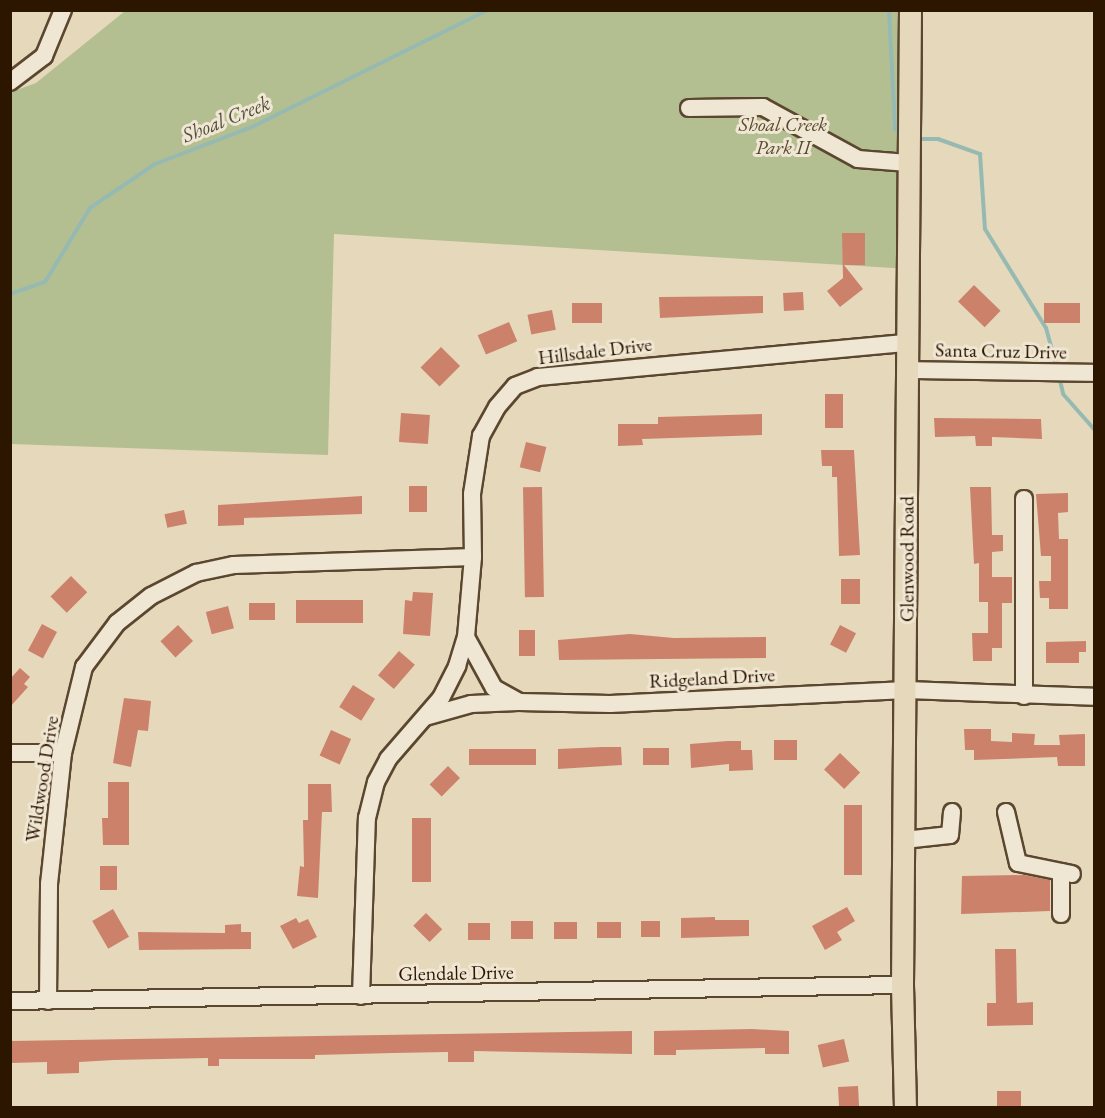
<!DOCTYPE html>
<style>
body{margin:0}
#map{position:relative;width:1105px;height:1118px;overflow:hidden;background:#e6d9bb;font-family:"EB Garamond",serif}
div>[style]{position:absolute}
.green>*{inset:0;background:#b4bf91}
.stream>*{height:4px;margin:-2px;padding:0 2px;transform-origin:2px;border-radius:2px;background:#96bab1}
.building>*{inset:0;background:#cc816b;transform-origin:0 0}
.roads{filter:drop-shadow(2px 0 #5b472f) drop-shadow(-2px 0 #5b472f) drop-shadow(0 2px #5b472f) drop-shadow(0 -2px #5b472f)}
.minor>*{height:16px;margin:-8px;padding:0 8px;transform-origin:8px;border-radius:8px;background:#efe6d3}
.major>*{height:21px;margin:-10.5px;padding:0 10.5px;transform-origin:10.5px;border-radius:10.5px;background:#e6d9bb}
span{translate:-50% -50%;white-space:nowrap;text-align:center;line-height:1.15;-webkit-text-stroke:6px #efe6d3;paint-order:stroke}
.park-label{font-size:20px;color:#56492c;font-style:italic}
.street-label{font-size:20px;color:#2d1600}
.water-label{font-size:21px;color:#524f3e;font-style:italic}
.frame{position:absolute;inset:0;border:12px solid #2d1600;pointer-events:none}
</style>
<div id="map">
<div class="green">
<i style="clip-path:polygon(125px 11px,909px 11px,909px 269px,334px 234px,328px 455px,11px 444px,11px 92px,36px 83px)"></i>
</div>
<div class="stream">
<i style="left:889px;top:10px;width:119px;rotate:87.1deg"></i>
<i style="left:895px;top:129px;width:9px;rotate:41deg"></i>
<i style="left:914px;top:139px;width:24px"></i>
<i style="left:938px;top:139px;width:45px;rotate:19.7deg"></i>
<i style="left:980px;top:154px;width:75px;rotate:86.2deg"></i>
<i style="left:985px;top:229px;width:116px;rotate:58.4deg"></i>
<i style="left:1046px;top:328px;width:41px;rotate:74.6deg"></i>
<i style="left:10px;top:294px;width:37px;rotate:-19deg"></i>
<i style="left:45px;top:282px;width:87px;rotate:-58.7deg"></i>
<i style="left:90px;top:208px;width:78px;rotate:-34.1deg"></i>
<i style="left:155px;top:164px;width:104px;rotate:-20.9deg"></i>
<i style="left:252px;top:127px;width:263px;rotate:-26.4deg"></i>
<i style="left:1059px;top:376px;width:18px;rotate:77deg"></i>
<i style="left:1063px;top:394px;width:47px;rotate:48.5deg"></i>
</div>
<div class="building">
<i style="clip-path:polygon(842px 233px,865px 233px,865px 265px,844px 265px,863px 289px,840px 307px,827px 291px,843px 278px)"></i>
<i style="left:974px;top:285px;width:37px;height:23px;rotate:44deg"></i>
<i style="left:803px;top:292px;width:18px;height:20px;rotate:87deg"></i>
<i style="clip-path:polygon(763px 296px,763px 313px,660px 318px,659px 297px)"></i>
<i style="left:602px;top:303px;width:20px;height:30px;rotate:90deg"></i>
<i style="left:1044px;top:303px;width:36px;height:20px"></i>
<i style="left:552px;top:310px;width:20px;height:25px;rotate:79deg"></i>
<i style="left:509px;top:322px;width:21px;height:34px;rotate:67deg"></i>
<i style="left:441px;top:347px;width:27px;height:29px;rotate:45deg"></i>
<i style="left:825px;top:394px;width:18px;height:34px"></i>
<i style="left:401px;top:413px;width:29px;height:29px;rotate:4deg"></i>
<i style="clip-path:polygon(762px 414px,762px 435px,642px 439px,643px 445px,618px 446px,618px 424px,658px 424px,658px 417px)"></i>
<i style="clip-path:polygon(934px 418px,1041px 419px,1042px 439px,992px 437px,992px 446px,976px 446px,975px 436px,935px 437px)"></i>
<i style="left:526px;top:442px;width:21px;height:26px;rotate:14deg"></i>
<i style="clip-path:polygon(821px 450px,854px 450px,860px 555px,839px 556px,837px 477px,832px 477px,832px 466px,822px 466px)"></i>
<i style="left:409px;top:486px;width:18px;height:26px"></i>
<i style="left:542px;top:487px;width:110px;height:19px;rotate:89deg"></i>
<i style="clip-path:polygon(970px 487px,991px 487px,992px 535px,1003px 535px,1003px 551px,992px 552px,992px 577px,1012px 577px,1012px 603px,1002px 603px,1002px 648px,992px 648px,992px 661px,973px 661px,972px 633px,988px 633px,988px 602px,979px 602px,979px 563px,974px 564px)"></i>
<i style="clip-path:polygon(1068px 493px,1068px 512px,1058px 513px,1059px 539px,1068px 539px,1068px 609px,1049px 609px,1049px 598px,1040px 598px,1039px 581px,1051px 581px,1051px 556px,1041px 556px,1036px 494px)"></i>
<i style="clip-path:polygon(362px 496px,362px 514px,244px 518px,244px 525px,218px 526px,218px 505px)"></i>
<i style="left:184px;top:510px;width:14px;height:20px;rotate:78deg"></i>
<i style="left:71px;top:576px;width:23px;height:29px;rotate:45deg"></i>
<i style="left:841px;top:579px;width:19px;height:25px"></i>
<i style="clip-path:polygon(413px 592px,433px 593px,430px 636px,403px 634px,405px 600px,412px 601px)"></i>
<i style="left:363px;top:600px;width:23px;height:67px;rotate:90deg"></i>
<i style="left:275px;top:603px;width:17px;height:26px;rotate:90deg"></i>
<i style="left:228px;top:606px;width:23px;height:23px;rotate:75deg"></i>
<i style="left:42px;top:624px;width:17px;height:30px;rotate:28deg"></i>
<i style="left:178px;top:625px;width:22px;height:24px;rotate:47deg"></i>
<i style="left:840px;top:625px;width:18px;height:22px;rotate:27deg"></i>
<i style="left:519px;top:630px;width:16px;height:26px"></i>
<i style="clip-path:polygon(630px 634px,674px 638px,766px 637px,766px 658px,559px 660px,558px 640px)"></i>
<i style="clip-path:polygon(1086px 641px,1086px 652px,1079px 652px,1079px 663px,1046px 663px,1046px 642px)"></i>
<i style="left:399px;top:651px;width:21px;height:32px;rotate:41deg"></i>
<i style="clip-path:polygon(20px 668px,30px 677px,24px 684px,28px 687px,10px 707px,10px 679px)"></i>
<i style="left:353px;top:685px;width:26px;height:26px;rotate:32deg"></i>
<i style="clip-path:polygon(124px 698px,151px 701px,148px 731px,138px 730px,131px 767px,113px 763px)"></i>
<i style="clip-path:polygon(964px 729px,991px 729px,991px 741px,1012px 742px,1012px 733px,1035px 734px,1034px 745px,1060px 745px,1059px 735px,1085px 734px,1085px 766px,1058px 766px,1057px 757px,974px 760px,974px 750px,965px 750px)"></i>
<i style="left:331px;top:730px;width:22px;height:28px;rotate:24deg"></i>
<i style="left:774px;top:740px;width:23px;height:20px"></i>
<i style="clip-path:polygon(728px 741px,741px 741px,741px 750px,752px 750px,753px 770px,729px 771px,729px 764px,691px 768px,690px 744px)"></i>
<i style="clip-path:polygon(602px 747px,621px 747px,622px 765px,558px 769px,558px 749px)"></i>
<i style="left:643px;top:748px;width:26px;height:17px"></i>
<i style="left:536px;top:749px;width:16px;height:67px;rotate:90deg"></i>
<i style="left:840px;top:753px;width:28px;height:23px;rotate:44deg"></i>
<i style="left:448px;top:766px;width:17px;height:26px;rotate:45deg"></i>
<i style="clip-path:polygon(108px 782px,129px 782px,129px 845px,103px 845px,102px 818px,108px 818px)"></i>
<i style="clip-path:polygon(308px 784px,331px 784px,332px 812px,322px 812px,318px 898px,297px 896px,300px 866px,304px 867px,303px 820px,308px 820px)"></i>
<i style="left:844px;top:805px;width:18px;height:70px"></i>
<i style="left:412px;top:818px;width:19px;height:64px"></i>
<i style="left:100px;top:866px;width:17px;height:24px"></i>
<i style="clip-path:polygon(1024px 875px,1050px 880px,1050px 911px,961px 914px,962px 876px)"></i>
<i style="clip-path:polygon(847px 907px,855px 921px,837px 932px,842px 940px,825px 950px,812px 926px)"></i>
<i style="left:113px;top:909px;width:32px;height:24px;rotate:60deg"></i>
<i style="left:426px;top:913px;width:23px;height:18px;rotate:45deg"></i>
<i style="clip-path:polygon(715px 917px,715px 920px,749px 920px,749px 936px,681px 938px,681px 918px)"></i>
<i style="clip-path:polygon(296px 918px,299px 923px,308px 919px,317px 937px,293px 949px,280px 926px)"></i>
<i style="left:533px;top:921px;width:18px;height:22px;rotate:90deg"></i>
<i style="left:641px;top:921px;width:19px;height:16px"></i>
<i style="left:577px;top:922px;width:17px;height:23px;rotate:90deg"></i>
<i style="left:597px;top:922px;width:24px;height:16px"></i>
<i style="left:468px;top:923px;width:22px;height:17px"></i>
<i style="clip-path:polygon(241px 924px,241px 932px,251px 932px,251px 949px,139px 950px,138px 932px,225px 933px,225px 925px)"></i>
<i style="clip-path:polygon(995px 949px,1016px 949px,1017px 1003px,1033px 1002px,1033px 1025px,987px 1026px,987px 1003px,996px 1003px)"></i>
<i style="clip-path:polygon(752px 1029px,789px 1031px,789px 1054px,765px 1054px,765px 1048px,676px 1050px,676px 1055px,654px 1055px,654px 1031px)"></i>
<i style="clip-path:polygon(632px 1031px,632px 1054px,474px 1051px,474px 1062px,448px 1062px,448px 1052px,393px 1053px,315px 1055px,315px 1059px,219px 1059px,219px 1066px,208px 1066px,208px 1058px,114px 1060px,79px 1062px,79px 1073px,47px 1074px,47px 1062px,10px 1063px,10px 1041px)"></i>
<i style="left:844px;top:1039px;width:23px;height:27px;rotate:77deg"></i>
<i style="left:858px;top:1086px;width:21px;height:20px;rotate:87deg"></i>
<i style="left:997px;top:1091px;width:24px;height:16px"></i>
</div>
<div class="roads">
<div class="minor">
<i style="left:10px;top:82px;width:43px;rotate:-37.4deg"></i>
<i style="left:44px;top:56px;width:50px;rotate:-67.6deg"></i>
<i style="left:689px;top:108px;width:74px;rotate:-0.8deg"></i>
<i style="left:763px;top:107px;width:108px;rotate:28.7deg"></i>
<i style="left:858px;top:159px;width:50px;rotate:4.6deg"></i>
<i style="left:907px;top:370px;width:187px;rotate:0.9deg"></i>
<i style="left:466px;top:637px;width:58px;rotate:61.2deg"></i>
<i style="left:494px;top:688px;width:29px;rotate:29deg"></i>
<i style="left:519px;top:702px;width:91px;rotate:1.3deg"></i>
<i style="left:610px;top:704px;width:297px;rotate:-2.7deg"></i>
<i style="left:907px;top:690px;width:187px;rotate:2.1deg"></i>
<i style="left:1024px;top:696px;width:197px;rotate:-90deg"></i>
<i style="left:425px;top:717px;width:48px;rotate:-15.8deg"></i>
<i style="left:471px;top:704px;width:47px;rotate:-2.4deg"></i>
<i style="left:10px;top:753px;width:53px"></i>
<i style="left:1006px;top:812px;width:52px;rotate:76.8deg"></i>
<i style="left:1018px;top:863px;width:55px;rotate:11.5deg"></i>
<i style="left:904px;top:840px;width:46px;rotate:-6.2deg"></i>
<i style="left:950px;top:835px;width:23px;rotate:-85deg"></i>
<i style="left:1061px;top:872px;width:42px;rotate:90deg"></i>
<i style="left:361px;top:996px;width:178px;rotate:-88.1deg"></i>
<i style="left:367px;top:818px;width:37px;rotate:-76deg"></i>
<i style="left:376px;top:782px;width:26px;rotate:-62deg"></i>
<i style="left:388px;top:759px;width:81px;rotate:-49deg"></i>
<i style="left:441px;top:698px;width:36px;rotate:-63deg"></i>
<i style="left:457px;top:666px;width:30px;rotate:-73deg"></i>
<i style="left:466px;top:637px;width:80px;rotate:-85deg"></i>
<i style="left:473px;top:557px;width:63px;rotate:-90.9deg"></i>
<i style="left:472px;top:494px;width:59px;rotate:-81.2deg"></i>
<i style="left:481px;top:436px;width:33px;rotate:-61deg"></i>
<i style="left:497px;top:407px;width:28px;rotate:-49deg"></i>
<i style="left:515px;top:386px;width:25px;rotate:-21deg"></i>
<i style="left:538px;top:377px;width:371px;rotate:-5.3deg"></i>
<i style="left:10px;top:1001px;width:892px;rotate:-1.03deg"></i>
<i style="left:48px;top:1001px;width:117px;rotate:-89.5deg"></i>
<i style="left:49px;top:884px;width:132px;rotate:-83.9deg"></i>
<i style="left:63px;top:753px;width:89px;rotate:-76.3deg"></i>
<i style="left:84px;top:667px;width:55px;rotate:-53.1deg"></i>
<i style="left:117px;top:623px;width:43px;rotate:-38.5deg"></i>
<i style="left:151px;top:596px;width:51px;rotate:-27.1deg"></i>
<i style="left:196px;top:573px;width:39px;rotate:-12deg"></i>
<i style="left:234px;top:565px;width:239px;rotate:-1.9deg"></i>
</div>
<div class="major">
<i style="left:905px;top:1108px;width:123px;rotate:-91.4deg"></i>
<i style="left:902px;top:985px;width:975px;rotate:-89.53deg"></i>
</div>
</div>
<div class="park-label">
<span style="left:783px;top:136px">Shoal Creek<br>Park II</span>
</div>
<div class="street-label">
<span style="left:595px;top:351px;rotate:-7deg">Hillsdale Drive</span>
<span style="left:1001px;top:351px;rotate:1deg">Santa Cruz Drive</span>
<span style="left:907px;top:559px;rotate:-90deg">Glenwood Road</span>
<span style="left:712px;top:678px;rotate:-3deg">Ridgeland Drive</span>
<span style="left:42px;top:779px;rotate:-81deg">Wildwood Drive</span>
<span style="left:456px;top:973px;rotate:-1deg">Glendale Drive</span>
</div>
<div class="water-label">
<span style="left:226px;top:119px;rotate:-22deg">Shoal Creek</span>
</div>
<div class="frame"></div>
</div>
